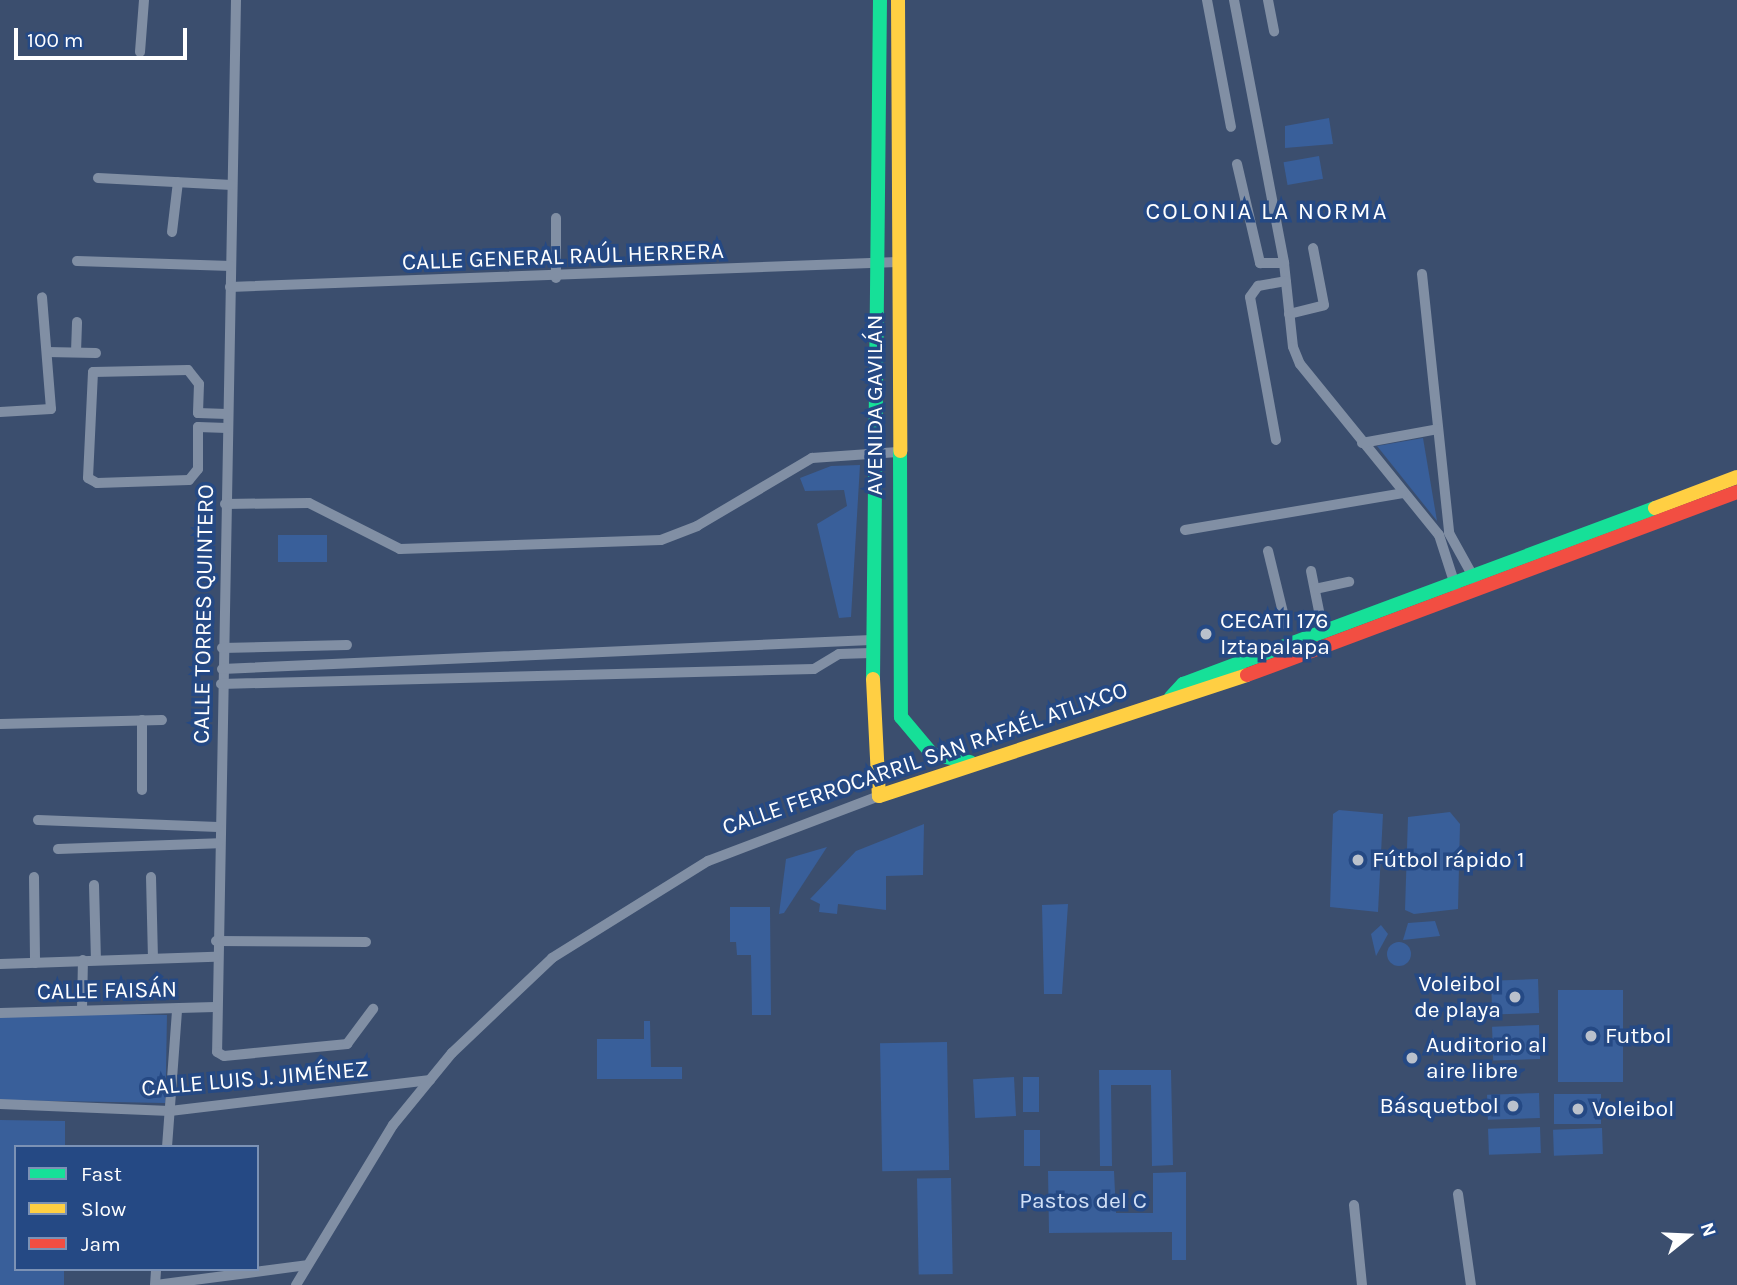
<!DOCTYPE html>
<meta charset="utf-8">
<style>
body{margin:0}
#map{position:relative;width:1737px;height:1285px;overflow:hidden;background:#3b4e6e;font-family:Karla,sans-serif}
div>[style]{position:absolute}
.green>*{inset:0;background:#395f9a;transform-origin:0 0}
.round{border-radius:50%}
.street>*{height:10px;margin:-5px;padding:0 5px;transform-origin:5px;border-radius:5px;background:#818fa4}
.fast>*{height:14px;margin:-7px;padding:0 7px;transform-origin:7px;border-radius:7px;background:#16e098}
.slow>*{height:14px;margin:-7px;padding:0 7px;transform-origin:7px;border-radius:7px;background:#ffcf43}
.jam>*{height:14px;margin:-7px;padding:0 7px;transform-origin:7px;border-radius:7px;background:#f24e42}
.dots>*{width:19px;height:19px;translate:-50% -50%;box-sizing:border-box;border:4px solid #254984;border-radius:50%}
span{translate:-50% -50%;white-space:nowrap;text-align:center;line-height:1.15;-webkit-text-stroke:7px #254984;paint-order:stroke}
.street-label{font-size:23px;color:#fff}
.poi-label{font-size:23px;color:#fff}
.left{translate:0 -50%;text-align:left}
.right{translate:-100% -50%;text-align:right}
.park-label{font-size:23px;color:#d2e0f6}
.neighbourhood-label{font-size:24px;color:#fff;letter-spacing:2px}
.legend{position:absolute;left:14px;top:1145px;width:245px;height:126px;box-sizing:border-box;background:#254984;border:2px solid #7c92b5;margin:0;padding:9px 12px;list-style:none;font-size:21px;color:#fff}
.legend li{display:flex;align-items:center;gap:14px;height:35px}
.legend b{width:35px;border:2px solid #7c92b5}
.north{position:absolute;left:1653px;top:1201px;width:70px;height:70px;-webkit-text-stroke:5px #254984;paint-order:stroke;rotate:72deg;font-size:19px;font-weight:700;line-height:28px;text-align:center;color:#fff}
.north::after{content:'';display:block;margin:auto;width:24px;height:32px;background:#fff;clip-path:polygon(50% 0,100% 100%,50% 72%,0 100%)}
.scale{position:absolute;left:14px;top:28px;width:173px;height:32px;box-sizing:border-box;border:4px solid #fff;border-top:0;padding-left:9px;font-size:21px;line-height:24px;white-space:nowrap;color:#fff;-webkit-text-stroke:5px #254984;paint-order:stroke}
</style>
<div id="map">
<div class="green">
<i style="clip-path:polygon(1329px 118px,1333px 144px,1285px 148px,1285px 126px)"></i>
<i style="left:1319px;top:156px;width:23px;height:36px;rotate:80deg"></i>
<i style="clip-path:polygon(1423px 438px,1437px 521px,1377px 446px)"></i>
<i style="clip-path:polygon(860px 465px,851px 617px,839px 618px,817px 524px,847px 506px,844px 490px,805px 491px,800px 478px,831px 466px)"></i>
<i style="left:278px;top:535px;width:49px;height:27px"></i>
<i style="clip-path:polygon(1339px 810px,1383px 814px,1378px 912px,1330px 907px,1333px 814px)"></i>
<i style="clip-path:polygon(1450px 812px,1460px 824px,1458px 909px,1414px 914px,1405px 910px,1408px 817px)"></i>
<i style="clip-path:polygon(924px 824px,923px 875px,886px 876px,886px 910px,838px 904px,837px 914px,819px 912px,820px 904px,810px 899px,856px 851px)"></i>
<i style="clip-path:polygon(827px 847px,784px 913px,779px 914px,786px 859px)"></i>
<i style="clip-path:polygon(1068px 904px,1062px 994px,1044px 994px,1042px 905px)"></i>
<i style="clip-path:polygon(730px 907px,770px 907px,771px 1015px,752px 1015px,751px 955px,737px 955px,736px 942px,730px 942px)"></i>
<i style="clip-path:polygon(1435px 921px,1440px 936px,1403px 940px,1408px 923px)"></i>
<i style="clip-path:polygon(1381px 925px,1388px 934px,1376px 956px,1371px 934px)"></i>
<i class="round" style="left:1387px;top:942px;width:24px;height:24px"></i>
<i style="left:1538px;top:979px;width:34px;height:47px;rotate:88deg"></i>
<i style="left:1558px;top:990px;width:65px;height:92px"></i>
<i style="left:0;top:1012px;width:167px;height:88px;rotate:1deg"></i>
<i style="clip-path:polygon(644px 1021px,650px 1021px,651px 1067px,682px 1067px,682px 1079px,597px 1079px,597px 1039px,644px 1039px)"></i>
<i style="left:1539px;top:1025px;width:34px;height:47px;rotate:88deg"></i>
<i style="left:947px;top:1042px;width:128px;height:67px;rotate:89deg"></i>
<i style="clip-path:polygon(1171px 1070px,1173px 1165px,1152px 1166px,1151px 1085px,1111px 1085px,1112px 1166px,1100px 1166px,1099px 1070px)"></i>
<i style="left:1014px;top:1077px;width:39px;height:41px;rotate:87deg"></i>
<i style="left:1023px;top:1077px;width:16px;height:35px"></i>
<i style="left:1539px;top:1093px;width:25px;height:52px;rotate:88deg"></i>
<i style="left:1554px;top:1094px;width:47px;height:30px"></i>
<i style="clip-path:polygon(0 1120px,65px 1121px,65px 1147px,16px 1147px,16px 1269px,64px 1269px,64px 1285px,0 1285px)"></i>
<i style="left:1540px;top:1127px;width:26px;height:52px;rotate:88deg"></i>
<i style="left:1602px;top:1128px;width:26px;height:49px;rotate:88deg"></i>
<i style="left:1024px;top:1130px;width:16px;height:36px"></i>
<i style="clip-path:polygon(1048px 1171px,1114px 1171px,1116px 1213px,1153px 1213px,1153px 1173px,1186px 1172px,1186px 1260px,1172px 1260px,1172px 1232px,1049px 1233px)"></i>
<i style="left:951px;top:1178px;width:96px;height:34px;rotate:89deg"></i>
</div>
<div class="street">
<i style="left:236px;top:0;width:1052px;rotate:91.03deg"></i>
<i style="left:217px;top:1052px;width:8px;rotate:30deg"></i>
<i style="left:224px;top:1056px;width:124px;rotate:-5.6deg"></i>
<i style="left:347px;top:1044px;width:44px;rotate:-53.4deg"></i>
<i style="left:1207px;top:0;width:129px;rotate:79.3deg"></i>
<i style="left:1234px;top:0;width:268px;rotate:79.2deg"></i>
<i style="left:1284px;top:263px;width:84px;rotate:83.9deg"></i>
<i style="left:1293px;top:347px;width:18px;rotate:68deg"></i>
<i style="left:1300px;top:364px;width:220px;rotate:50.9deg"></i>
<i style="left:1439px;top:535px;width:56px;rotate:72.2deg"></i>
<i style="left:1268px;top:0;width:32px;rotate:79deg"></i>
<i style="left:140px;top:52px;width:52px;rotate:-85.6deg"></i>
<i style="left:1237px;top:164px;width:102px;rotate:76.9deg"></i>
<i style="left:1260px;top:263px;width:24px"></i>
<i style="left:98px;top:178px;width:134px;rotate:3deg"></i>
<i style="left:556px;top:218px;width:60px;rotate:90deg"></i>
<i style="left:172px;top:232px;width:50px;rotate:-83.2deg"></i>
<i style="left:77px;top:261px;width:154px;rotate:1.9deg"></i>
<i style="left:1422px;top:274px;width:260px;rotate:84deg"></i>
<i style="left:1449px;top:533px;width:54px;rotate:61deg"></i>
<i style="left:230px;top:287px;width:668px;rotate:-2.14deg"></i>
<i style="left:1289px;top:314px;width:36px;rotate:-14deg"></i>
<i style="left:1324px;top:305px;width:58px;rotate:-100.9deg"></i>
<i style="left:47px;top:352px;width:49px;rotate:1.2deg"></i>
<i style="left:76px;top:352px;width:30px;rotate:-88deg"></i>
<i style="left:0;top:412px;width:51px;rotate:-3.4deg"></i>
<i style="left:51px;top:409px;width:112px;rotate:-94.6deg"></i>
<i style="left:227px;top:428px;width:29px;rotate:-178deg"></i>
<i style="left:198px;top:427px;width:42px;rotate:90deg"></i>
<i style="left:198px;top:469px;width:14px;rotate:129deg"></i>
<i style="left:189px;top:480px;width:92px;rotate:178.1deg"></i>
<i style="left:97px;top:483px;width:10px;rotate:-151deg"></i>
<i style="left:88px;top:478px;width:106px;rotate:-87.3deg"></i>
<i style="left:93px;top:372px;width:95px;rotate:-1.2deg"></i>
<i style="left:188px;top:370px;width:18px;rotate:52deg"></i>
<i style="left:199px;top:384px;width:29px;rotate:92deg"></i>
<i style="left:198px;top:413px;width:29px;rotate:2deg"></i>
<i style="left:1276px;top:440px;width:145px;rotate:-100.3deg"></i>
<i style="left:1250px;top:297px;width:14px;rotate:-54deg"></i>
<i style="left:1258px;top:286px;width:28px;rotate:-10deg"></i>
<i style="left:1362px;top:443px;width:77px;rotate:-10.4deg"></i>
<i style="left:225px;top:504px;width:84px;rotate:-0.7deg"></i>
<i style="left:309px;top:503px;width:102px;rotate:26.8deg"></i>
<i style="left:400px;top:549px;width:261px;rotate:-2deg"></i>
<i style="left:661px;top:540px;width:39px;rotate:-21deg"></i>
<i style="left:697px;top:526px;width:134px;rotate:-30.6deg"></i>
<i style="left:812px;top:458px;width:86px;rotate:-4deg"></i>
<i style="left:1185px;top:530px;width:221px;rotate:-9.6deg"></i>
<i style="left:1268px;top:551px;width:76px;rotate:76.3deg"></i>
<i style="left:1311px;top:571px;width:51px;rotate:78.7deg"></i>
<i style="left:1315px;top:589px;width:35px;rotate:-12deg"></i>
<i style="left:222px;top:648px;width:125px;rotate:-1.4deg"></i>
<i style="left:222px;top:669px;width:650px;rotate:-2.56deg"></i>
<i style="left:221px;top:684px;width:593px;rotate:-1.45deg"></i>
<i style="left:814px;top:669px;width:29px;rotate:-31deg"></i>
<i style="left:839px;top:654px;width:32px;rotate:-2deg"></i>
<i style="left:142px;top:720px;width:70px;rotate:90deg"></i>
<i style="left:0;top:724px;width:162px;rotate:-1.4deg"></i>
<i style="left:38px;top:820px;width:180px;rotate:2.2deg"></i>
<i style="left:58px;top:849px;width:160px;rotate:-2.1deg"></i>
<i style="left:34px;top:877px;width:86px;rotate:89.3deg"></i>
<i style="left:151px;top:877px;width:81px;rotate:88.6deg"></i>
<i style="left:94px;top:885px;width:75px;rotate:88.5deg"></i>
<i style="left:216px;top:941px;width:150px;rotate:0.4deg"></i>
<i style="left:0;top:964px;width:215px;rotate:-1.9deg"></i>
<i style="left:82px;top:1010px;width:50px;rotate:-88.9deg"></i>
<i style="left:0;top:1013px;width:215px;rotate:-1.6deg"></i>
<i style="left:0;top:1104px;width:170px;rotate:2.4deg"></i>
<i style="left:170px;top:1111px;width:262px;rotate:-6.8deg"></i>
<i style="left:167px;top:1147px;width:137px;rotate:-85.8deg"></i>
<i style="left:1458px;top:1194px;width:92px;rotate:81.9deg"></i>
<i style="left:1354px;top:1205px;width:80px;rotate:84.3deg"></i>
<i style="left:155px;top:1285px;width:16px;rotate:-86deg"></i>
<i style="left:156px;top:1285px;width:152px;rotate:-7.5deg"></i>
<i style="left:296px;top:1285px;width:187px;rotate:-58.8deg"></i>
<i style="left:393px;top:1125px;width:93px;rotate:-50.7deg"></i>
<i style="left:452px;top:1053px;width:138px;rotate:-43.5deg"></i>
<i style="left:552px;top:958px;width:184px;rotate:-31.9deg"></i>
<i style="left:708px;top:861px;width:183px;rotate:-20.8deg"></i>
</div>
<div class="fast">
<i style="left:900px;top:451px;width:266px;rotate:89.8deg"></i>
<i style="left:901px;top:717px;width:48px;rotate:50deg"></i>
<i style="left:932px;top:754px;width:39px;rotate:12deg"></i>
<i style="left:873px;top:679px;width:679px;rotate:-89.41deg"></i>
<i style="left:1171px;top:697px;width:18px;rotate:-47deg"></i>
<i style="left:1183px;top:684px;width:504px;rotate:-20.45deg"></i>
</div>
<div class="slow">
<i style="left:898px;top:0;width:451px;rotate:89.7deg"></i>
<i style="left:1655px;top:508px;width:88px;rotate:-20.7deg"></i>
<i style="left:873px;top:679px;width:117px;rotate:87.1deg"></i>
<i style="left:879px;top:796px;width:387px;rotate:-18.2deg"></i>
</div>
<div class="jam">
<i style="left:1247px;top:675px;width:523px;rotate:-20.48deg"></i>
</div>
<div class="dots">
<i style="left:1206px;top:634px;background:#bac1cc"></i>
<i style="left:1358px;top:860px;background:#bac1cc"></i>
<i style="left:1515px;top:997px;background:#bac1cc"></i>
<i style="left:1591px;top:1036px;background:#bac1cc"></i>
<i style="left:1412px;top:1058px;background:#bac1cc"></i>
<i style="left:1513px;top:1106px;background:#bac1cc"></i>
<i style="left:1578px;top:1109px;background:#bac1cc"></i>
</div>
<div class="street-label">
<span style="left:563px;top:257px;rotate:-2deg">CALLE GENERAL RAÚL HERRERA</span>
<span style="left:875px;top:405px;rotate:-90deg">AVENIDA GAVILÁN</span>
<span style="left:204px;top:614px;rotate:-89deg">CALLE TORRES QUINTERO</span>
<span style="left:925px;top:759px;rotate:-19deg">CALLE FERROCARRIL SAN RAFAÉL ATLIXCO</span>
<span style="left:107px;top:991px;rotate:-1deg">CALLE FAISÁN</span>
<span style="left:255px;top:1079px;rotate:-5deg">CALLE LUIS J. JIMÉNEZ</span>
</div>
<div class="poi-label">
<span class="left" style="left:1220px;top:634px">CECATI 176<br>Iztapalapa</span>
<span class="left" style="left:1372px;top:860px">Fútbol rápido 1</span>
<span class="right" style="left:1501px;top:997px">Voleibol<br>de playa</span>
<span class="left" style="left:1605px;top:1036px">Futbol</span>
<span class="left" style="left:1426px;top:1058px">Auditorio al<br>aire libre</span>
<span class="right" style="left:1499px;top:1106px">Básquetbol</span>
<span class="left" style="left:1592px;top:1109px">Voleibol</span>
</div>
<div class="park-label">
<span style="left:1083px;top:1201px">Pastos del C</span>
</div>
<div class="neighbourhood-label">
<span style="left:1267px;top:212px">COLONIA LA NORMA</span>
</div>
<ul class="legend">
<li><b style="height:9px;background:#16e098"></b>Fast</li>
<li><b style="height:9px;background:#ffcf43"></b>Slow</li>
<li><b style="height:9px;background:#f24e42"></b>Jam</li>
</ul>
<div class="north">N</div>
<div class="scale">100 m</div>
</div>
